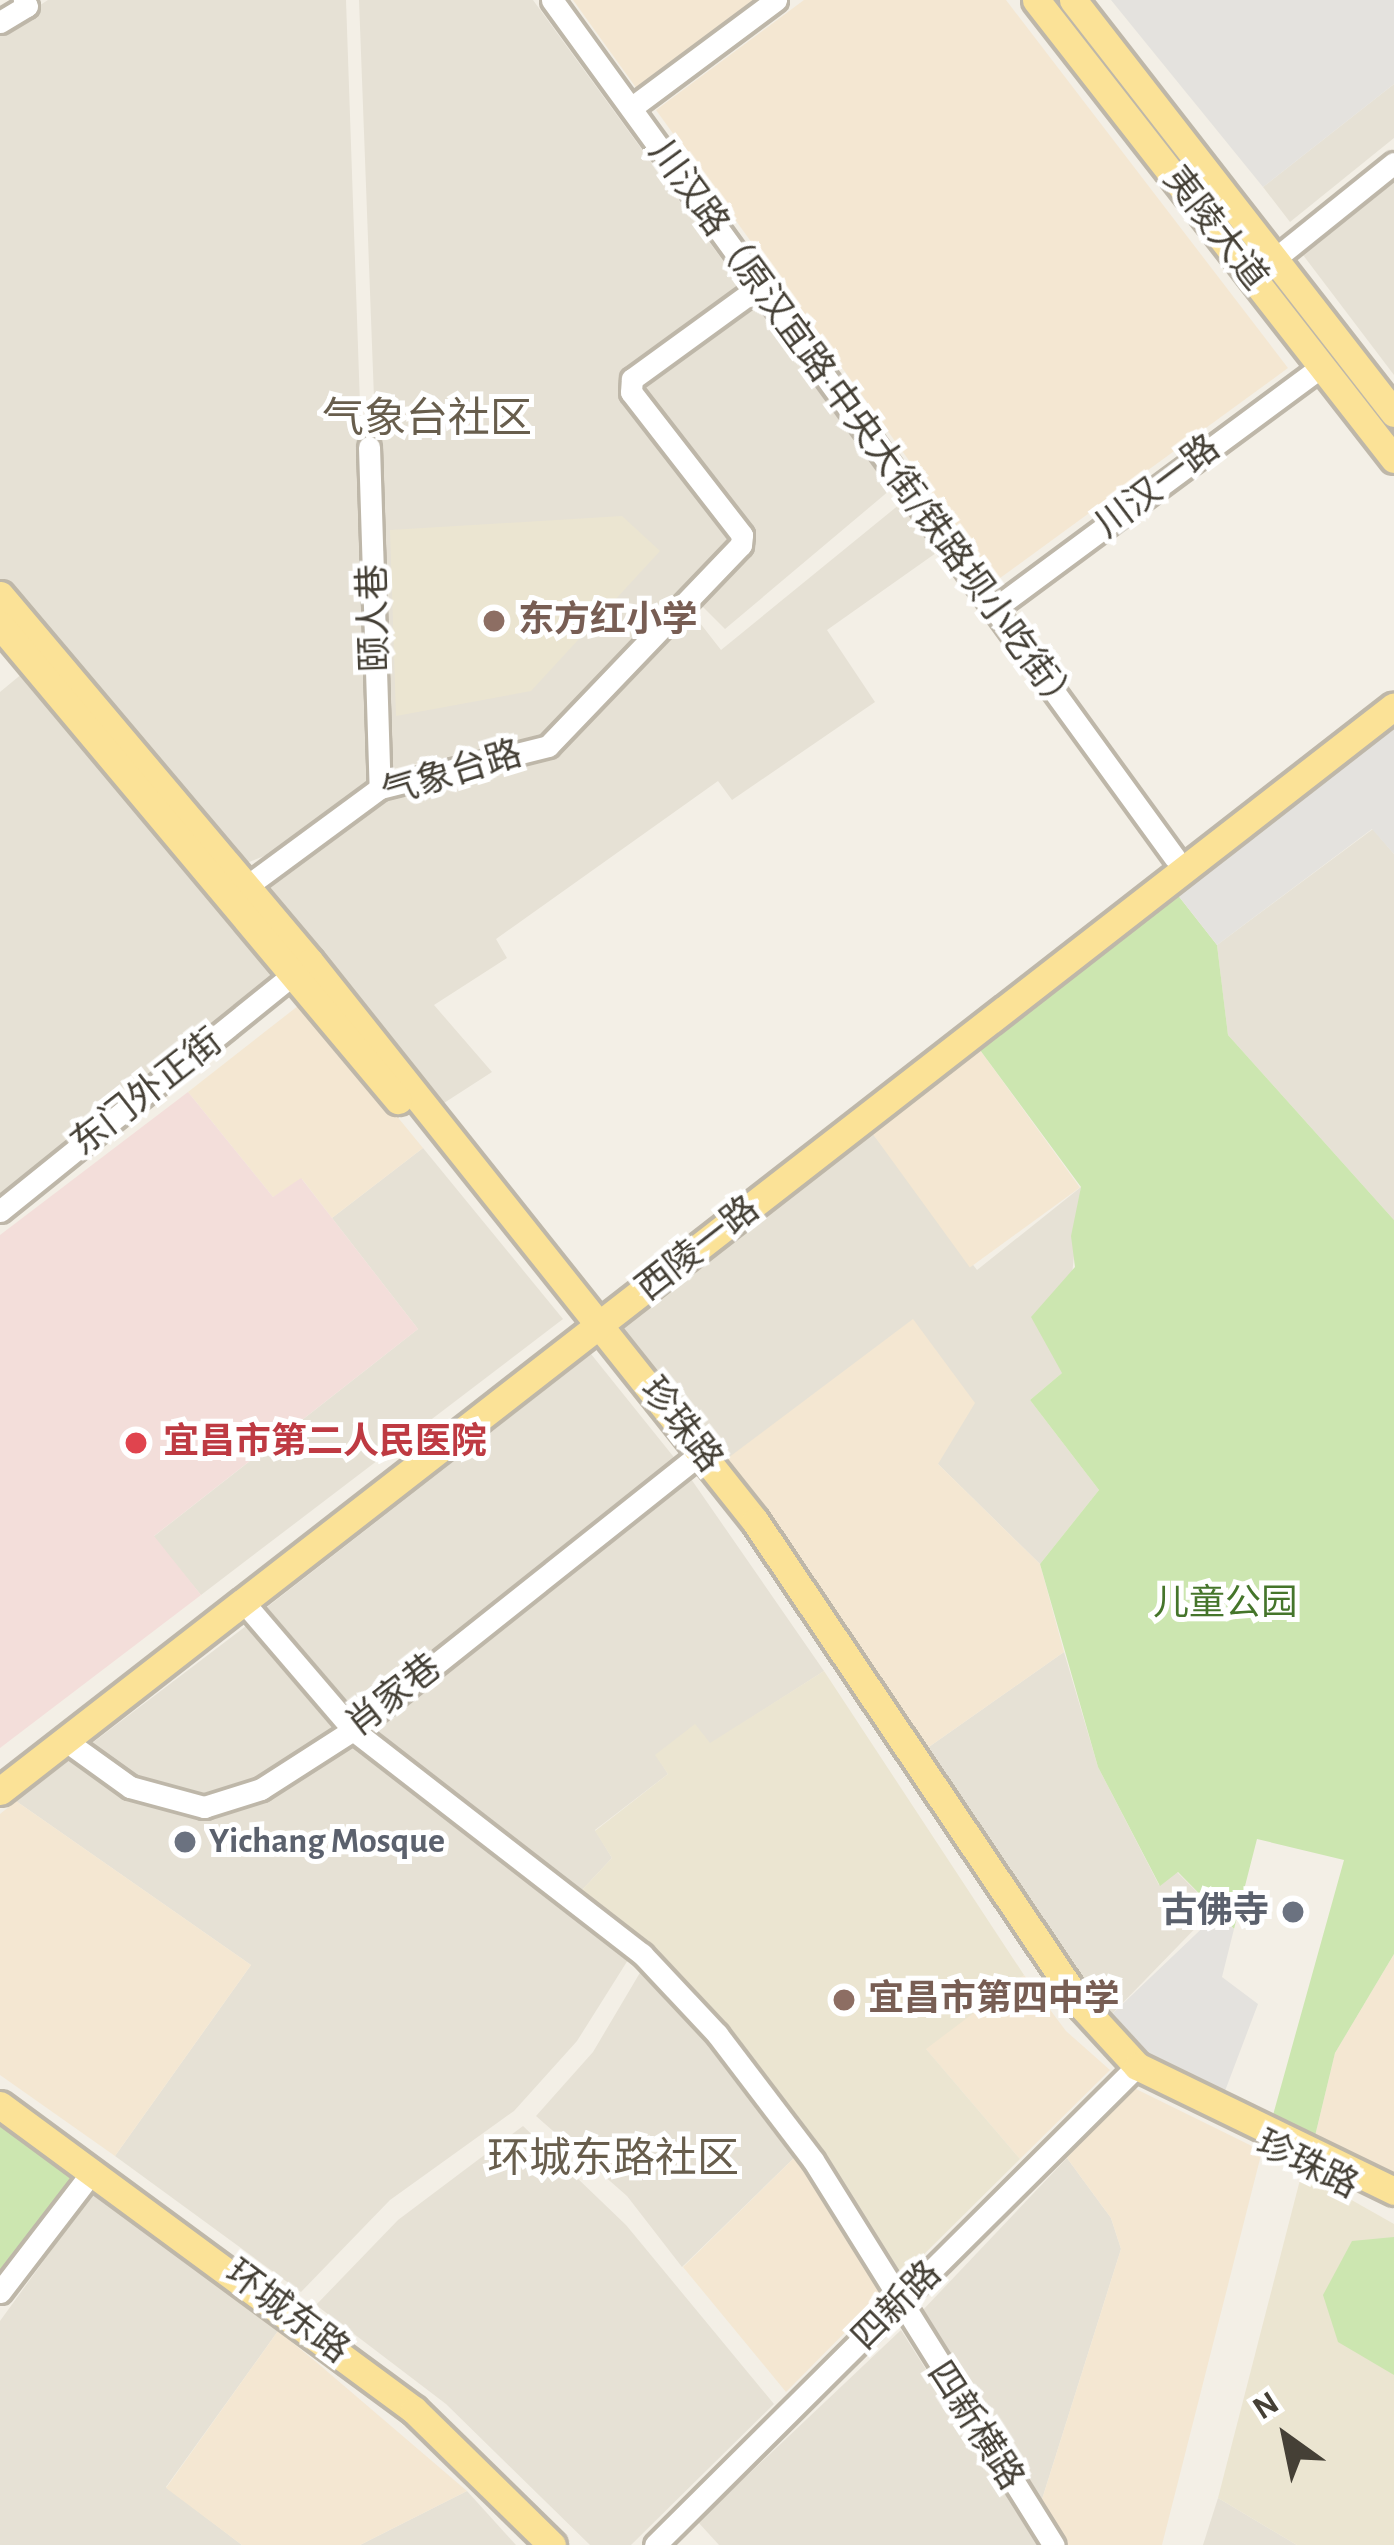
<!DOCTYPE html>
<meta charset="utf-8">
<style>
body{margin:0}
#map{position:relative;width:1394px;height:2545px;overflow:hidden;background:#f3efe6;font-family:"Alegreya Sans","Noto Sans SC",sans-serif}
div>[style]{position:absolute}
.residential>*{inset:0;background:#e6e1d5}
.commercial>*{inset:0;background:#f4e7d2;transform-origin:0 0}
.education>*{inset:0;background:#ebe5d1}
.medical>*{inset:0;background:#f3deda}
.green>*{inset:0;background:#cce6b0}
.parking>*{inset:0;background:#e4e2de}
.roads{filter:drop-shadow(3px 0 #beb7a9) drop-shadow(-3px 0 #beb7a9) drop-shadow(0 3px #beb7a9) drop-shadow(0 -3px #beb7a9)}
.minor>*{height:21px;margin:-10.5px;padding:0 10.5px;transform-origin:10.5px;border-radius:10.5px;background:#fff}
.major>*{height:27px;margin:-13.5px;padding:0 13.5px;transform-origin:13.5px;border-radius:13.5px;background:#fbe297}
.dots>*{width:33px;height:33px;translate:-50% -50%;box-sizing:border-box;border:6px solid #fff;border-radius:50%}
span{translate:-50% -50%;white-space:nowrap;text-align:center;line-height:1.15;-webkit-text-stroke:10px #fff;paint-order:stroke}
.street-label{font-size:36px;color:#454036}
.education-label{font-size:36px;color:#785e54;font-weight:700}
.left{translate:0 -50%;text-align:left}
.health-label{font-size:36px;color:#be3a42;font-weight:700}
.park-label{font-size:36px;color:#45752b}
.worship-label{font-size:36px;color:#5b616d;font-weight:700}
.right{translate:-100% -50%;text-align:right}
.quarter-label{font-size:42px;color:#685e4d}
.north{position:absolute;left:1226px;top:2377px;width:120px;height:120px;-webkit-text-stroke:9px #fff;paint-order:stroke;rotate:327deg;font-size:33px;font-weight:700;line-height:48px;text-align:center;color:#454036}
.north::after{content:'';display:block;margin:auto;width:42px;height:54px;background:#454036;clip-path:polygon(50% 0,100% 100%,50% 72%,0 100%)}
</style>
<div id="map">
<div class="residential">
<i style="clip-path:polygon(48px 0,346px 0,373px 781px,290px 846px,244px 864px,0 587px,0 31px)"></i>
<i style="clip-path:polygon(359px 0,533px 0,890px 490px,725px 629px,687px 591px,543px 736px,388px 770px)"></i>
<i style="clip-path:polygon(1394px 84px,1394px 138px,1290px 222px,1263px 187px)"></i>
<i style="clip-path:polygon(1394px 175px,1394px 375px,1300px 251px)"></i>
<i style="clip-path:polygon(900px 504px,936px 553px,827px 630px,875px 702px,732px 800px,718px 781px,496px 939px,507px 958px,434px 1005px,492px 1072px,444px 1103px,267px 887px,390px 799px,551px 760px,693px 614px,721px 650px)"></i>
<i style="clip-path:polygon(29px 668px,283px 978px,0 1201px,0 692px)"></i>
<i style="clip-path:polygon(1373px 829px,1394px 854px,1394px 1220px,1228px 1035px,1217px 945px)"></i>
<i style="clip-path:polygon(873px 1134px,977px 1270px,1081px 1187px,1062px 1373px,1030px 1400px,1099px 1490px,1040px 1564px,938px 1464px,724px 1461px,622px 1328px)"></i>
<i style="clip-path:polygon(423px 1148px,563px 1319px,201px 1595px,153px 1537px,418px 1329px,332px 1218px)"></i>
<i style="clip-path:polygon(591px 1354px,689px 1476px,824px 1671px,710px 1744px,656px 1755px,668px 1774px,595px 1830px,612px 1858px,581px 1891px,369px 1726px,266px 1608px)"></i>
<i style="clip-path:polygon(250px 1623px,371px 1754px,628px 1960px,577px 2041px,514px 2111px,390px 2200px,301px 2292px,115px 2156px,251px 1965px,16px 1801px)"></i>
<i style="clip-path:polygon(1064px 1652px,1098px 1767px,1159px 1885px,1177px 1872px,1214px 1909px,1111px 2015px,1078px 1980px,926px 1749px)"></i>
<i style="clip-path:polygon(641px 1971px,710px 2042px,797px 2155px,682px 2267px,627px 2196px,536px 2116px,593px 2052px)"></i>
<i style="clip-path:polygon(523px 2126px,626px 2225px,774px 2404px,631px 2545px,590px 2545px,446px 2404px,316px 2305px,398px 2220px)"></i>
<i style="clip-path:polygon(1067px 2158px,1111px 2218px,1121px 2249px,1038px 2512px,921px 2312px)"></i>
<i style="clip-path:polygon(92px 2194px,278px 2331px,166px 2487px,242px 2545px,0 2545px,0 2321px)"></i>
<i style="clip-path:polygon(901px 2330px,1037px 2545px,719px 2545px,698px 2522px)"></i>
<i style="clip-path:polygon(467px 2491px,516px 2545px,360px 2545px)"></i>
<i style="clip-path:polygon(1218px 2498px,1297px 2545px,1203px 2545px)"></i>
</div>
<div class="commercial">
<i style="clip-path:polygon(573px 0,758px 0,637px 89px)"></i>
<i style="clip-path:polygon(804px 0,1006px 0,1288px 368px,996px 581px,656px 110px)"></i>
<i style="clip-path:polygon(303px 1002px,423px 1148px,332px 1218px,302px 1179px,273px 1197px,188px 1092px)"></i>
<i style="left:980px;top:1050px;width:170px;height:136px;rotate:54deg"></i>
<i style="clip-path:polygon(913px 1319px,975px 1403px,938px 1464px,1040px 1564px,1064px 1652px,926px 1749px,724px 1461px)"></i>
<i style="clip-path:polygon(16px 1801px,251px 1965px,115px 2156px,0 2075px,0 1814px)"></i>
<i style="clip-path:polygon(1394px 1954px,1394px 2178px,1315px 2136px,1335px 2053px)"></i>
<i style="clip-path:polygon(1024px 1975px,1066px 2031px,1110px 2070px,1020px 2159px,925px 2048px)"></i>
<i style="clip-path:polygon(1132px 2087px,1262px 2151px,1162px 2545px,1061px 2545px,1038px 2512px,1121px 2249px,1111px 2218px,1067px 2158px)"></i>
<i style="clip-path:polygon(797px 2155px,882px 2295px,786px 2392px,683px 2267px)"></i>
<i style="clip-path:polygon(278px 2331px,315px 2361px,467px 2491px,360px 2545px,242px 2545px,166px 2488px)"></i>
</div>
<div class="education">
<i style="clip-path:polygon(622px 516px,660px 551px,531px 691px,396px 716px,390px 530px)"></i>
<i style="clip-path:polygon(824px 1671px,1024px 1975px,926px 2049px,1020px 2159px,895px 2283px,826px 2161px,721px 2025px,648px 1946px,581px 1891px,612px 1858px,595px 1831px,668px 1774px,655px 1755px,695px 1724px,710px 1743px)"></i>
<i style="clip-path:polygon(1302px 2172px,1394px 2224px,1394px 2545px,1297px 2545px,1218px 2498px)"></i>
</div>
<div class="medical">
<i style="clip-path:polygon(188px 1092px,273px 1197px,301px 1178px,418px 1329px,154px 1536px,201px 1595px,0 1748px,0 1235px)"></i>
</div>
<div class="green">
<i style="clip-path:polygon(1177px 894px,1217px 945px,1228px 1035px,1394px 1220px,1394px 1954px,1335px 2053px,1315px 2136px,1273px 2115px,1344px 1860px,1257px 1839px,1234px 1929px,1178px 1872px,1160px 1886px,1098px 1767px,1040px 1564px,1099px 1490px,1030px 1400px,1062px 1373px,1031px 1317px,1075px 1267px,1071px 1236px,1081px 1187px,980px 1050px)"></i>
<i style="clip-path:polygon(0 2126px,72px 2179px,0 2272px)"></i>
<i style="clip-path:polygon(1394px 2237px,1394px 2375px,1338px 2342px,1323px 2295px,1352px 2241px)"></i>
</div>
<div class="parking">
<i style="clip-path:polygon(1111px 0,1394px 0,1394px 84px,1263px 187px)"></i>
<i style="clip-path:polygon(1394px 727px,1394px 854px,1372px 829px,1217px 945px,1177px 894px)"></i>
<i style="clip-path:polygon(1216px 1915px,1234px 1929px,1222px 1977px,1258px 2004px,1225px 2091px,1146px 2054px,1111px 2015px)"></i>
</div>
<div class="roads">
<div class="minor">
<i style="left:552px;top:0;width:1060px;rotate:54.02deg"></i>
<i style="left:0;top:22px;width:31px;rotate:-31deg"></i>
<i style="left:27px;top:6px;width:7px;rotate:-117deg"></i>
<i style="left:631px;top:108px;width:181px;rotate:-36.7deg"></i>
<i style="left:1277px;top:257px;width:150px;rotate:-38.8deg"></i>
<i style="left:369px;top:447px;width:341px;rotate:88.2deg"></i>
<i style="left:994px;top:609px;width:408px;rotate:-36.5deg"></i>
<i style="left:247px;top:886px;width:165px;rotate:-36.4deg"></i>
<i style="left:380px;top:788px;width:173px;rotate:-14deg"></i>
<i style="left:548px;top:746px;width:279px;rotate:-46.2deg"></i>
<i style="left:741px;top:545px;width:10px;rotate:-84deg"></i>
<i style="left:742px;top:535px;width:181px;rotate:-127.8deg"></i>
<i style="left:631px;top:392px;width:13px;rotate:-86deg"></i>
<i style="left:632px;top:379px;width:158px;rotate:-36deg"></i>
<i style="left:0;top:1211px;width:378px;rotate:-38.9deg"></i>
<i style="left:246px;top:1605px;width:165px;rotate:49.4deg"></i>
<i style="left:353px;top:1730px;width:366px;rotate:37.8deg"></i>
<i style="left:642px;top:1954px;width:110px;rotate:46.8deg"></i>
<i style="left:717px;top:2034px;width:158px;rotate:52.7deg"></i>
<i style="left:813px;top:2160px;width:454px;rotate:58deg"></i>
<i style="left:66px;top:1741px;width:79px;rotate:35.7deg"></i>
<i style="left:130px;top:1787px;width:77px;rotate:15.1deg"></i>
<i style="left:204px;top:1807px;width:60px;rotate:-17.5deg"></i>
<i style="left:261px;top:1789px;width:109px;rotate:-32.7deg"></i>
<i style="left:353px;top:1730px;width:432px;rotate:-38.5deg"></i>
<i style="left:0;top:2292px;width:153px;rotate:-52.5deg"></i>
<i style="left:655px;top:2545px;width:680px;rotate:-44.82deg"></i>
</div>
<div class="major">
<i style="left:1036px;top:0;width:582px;rotate:52.05deg"></i>
<i style="left:1073px;top:0;width:523px;rotate:52.14deg"></i>
<i style="left:0;top:595px;width:480px;rotate:49.8deg"></i>
<i style="left:310px;top:962px;width:714px;rotate:51.48deg"></i>
<i style="left:755px;top:1521px;width:584px;rotate:56.04deg"></i>
<i style="left:1081px;top:2005px;width:83px;rotate:47.4deg"></i>
<i style="left:1137px;top:2066px;width:286px;rotate:25.9deg"></i>
<i style="left:0;top:625px;width:620px;rotate:50.04deg"></i>
<i style="left:0;top:1791px;width:1766px;rotate:-37.89deg"></i>
<i style="left:0;top:2105px;width:514px;rotate:36.38deg"></i>
<i style="left:414px;top:2410px;width:193px;rotate:44.4deg"></i>
</div>
</div>
<div class="dots">
<i style="left:494px;top:621px;background:#8d6e63"></i>
<i style="left:136px;top:1443px;background:#e0444e"></i>
<i style="left:185px;top:1842px;background:#6b7280"></i>
<i style="left:1293px;top:1912px;background:#6b7280"></i>
<i style="left:844px;top:2000px;background:#8d6e63"></i>
</div>
<div class="street-label">
<span style="left:1215px;top:229px;rotate:52deg">夷陵大道</span>
<span style="left:863px;top:429px;rotate:54deg">川汉路（原汉宜路·中央大街/铁路坝小吃街）</span>
<span style="left:1158px;top:487px;rotate:-37deg">川汉一路</span>
<span style="left:375px;top:618px;rotate:-92deg">颐人巷</span>
<span style="left:452px;top:774px;rotate:-17deg">气象台路</span>
<span style="left:147px;top:1093px;rotate:-38deg">东门外正街</span>
<span style="left:698px;top:1249px;rotate:-38deg">西陵一路</span>
<span style="left:681px;top:1425px;rotate:52deg">珍珠路</span>
<span style="left:394px;top:1696px;rotate:-38deg">肖家巷</span>
<span style="left:1307px;top:2165px;rotate:26deg">珍珠路</span>
<span style="left:897px;top:2306px;rotate:-45deg">四新路</span>
<span style="left:287px;top:2312px;rotate:37deg">环城东路</span>
<span style="left:975px;top:2426px;rotate:57deg">四新横路</span>
</div>
<div class="education-label">
<span class="left" style="left:518px;top:621px">东方红小学</span>
<span class="left" style="left:868px;top:2000px">宜昌市第四中学</span>
</div>
<div class="health-label">
<span class="left" style="left:163px;top:1443px">宜昌市第二人民医院</span>
</div>
<div class="park-label">
<span style="left:1225px;top:1604px">儿童公园</span>
</div>
<div class="worship-label">
<span class="left" style="left:209px;top:1842px">Yichang Mosque</span>
<span class="right" style="left:1269px;top:1912px">古佛寺</span>
</div>
<div class="quarter-label">
<span style="left:427px;top:419px">气象台社区</span>
<span style="left:613px;top:2159px">环城东路社区</span>
</div>
<div class="north">N</div>
</div>
